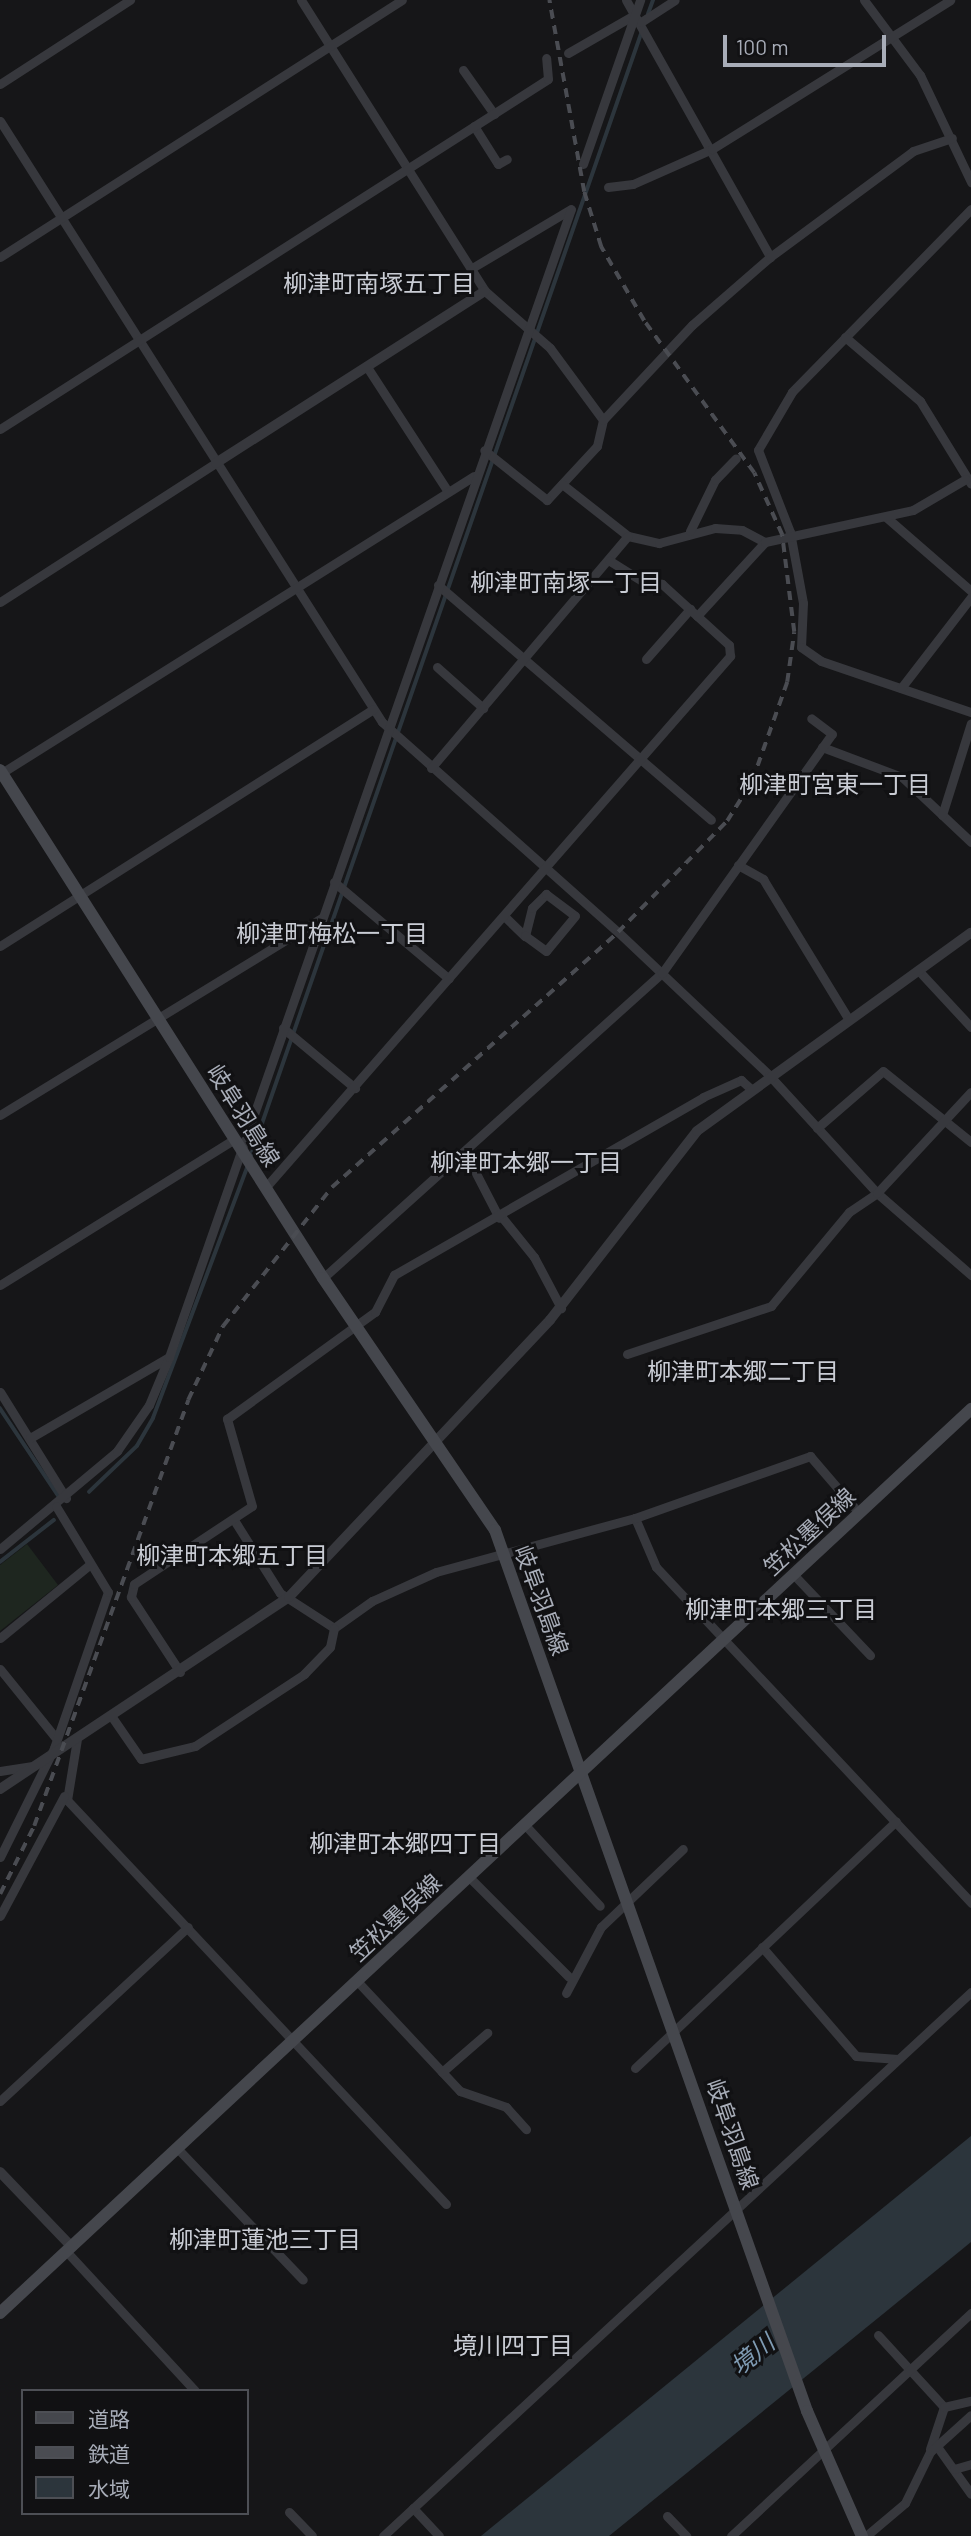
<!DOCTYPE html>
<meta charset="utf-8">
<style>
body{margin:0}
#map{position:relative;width:971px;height:2536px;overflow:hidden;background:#161618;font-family:Barlow,"Noto Sans JP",sans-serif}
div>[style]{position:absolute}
.green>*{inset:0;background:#1e261f}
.water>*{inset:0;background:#2c353c}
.stream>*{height:3.5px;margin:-1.75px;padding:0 1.75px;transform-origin:1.75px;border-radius:1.75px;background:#2c353c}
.minor>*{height:9px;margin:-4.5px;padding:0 4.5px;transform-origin:4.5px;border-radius:4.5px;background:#37383d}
.tertiary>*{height:10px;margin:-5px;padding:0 5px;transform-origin:5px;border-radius:5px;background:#37383d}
.secondary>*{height:12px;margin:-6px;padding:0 6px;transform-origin:6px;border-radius:6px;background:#45474d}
.rail>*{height:3.5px;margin-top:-1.75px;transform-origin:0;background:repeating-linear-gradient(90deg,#4a4c52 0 9px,transparent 0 16px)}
span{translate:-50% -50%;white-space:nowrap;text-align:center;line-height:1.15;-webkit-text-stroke:6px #111113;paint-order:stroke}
.street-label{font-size:23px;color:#a8adb8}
.neighbourhood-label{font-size:24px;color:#c9ccd4}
.water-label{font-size:24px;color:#7f9bb3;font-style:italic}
.legend{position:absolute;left:21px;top:2389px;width:228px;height:126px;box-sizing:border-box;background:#111113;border:2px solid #4d4f55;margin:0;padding:9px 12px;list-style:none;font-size:21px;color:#a8adb8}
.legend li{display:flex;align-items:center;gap:14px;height:35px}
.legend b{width:35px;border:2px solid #4d4f55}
.scale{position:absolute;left:723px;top:35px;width:163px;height:32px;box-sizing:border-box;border:4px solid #a8adb8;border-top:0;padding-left:9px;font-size:21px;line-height:24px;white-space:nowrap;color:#a8adb8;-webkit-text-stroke:5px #111113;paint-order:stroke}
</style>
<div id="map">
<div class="green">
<i style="clip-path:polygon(27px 1544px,58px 1585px,0 1631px,0 1565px)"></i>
</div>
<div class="water">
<i style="clip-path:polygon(971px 2136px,971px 2242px,883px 2314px,609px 2536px,481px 2536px)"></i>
</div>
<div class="stream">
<i style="left:648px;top:14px;width:15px;rotate:-70deg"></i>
<i style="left:250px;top:1158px;width:1193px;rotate:-70.82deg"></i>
<i style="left:0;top:1408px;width:105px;rotate:56.3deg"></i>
<i style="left:89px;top:1492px;width:66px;rotate:-43.8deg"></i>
<i style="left:137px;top:1446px;width:32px;rotate:-60deg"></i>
<i style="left:153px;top:1418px;width:270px;rotate:-69.4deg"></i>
<i style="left:0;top:1562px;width:68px;rotate:-37.9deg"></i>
</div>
<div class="minor">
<i style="left:301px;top:0;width:344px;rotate:57.7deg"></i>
<i style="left:485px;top:291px;width:86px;rotate:41.2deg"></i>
<i style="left:550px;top:348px;width:89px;rotate:53.6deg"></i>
<i style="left:603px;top:420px;width:27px;rotate:103deg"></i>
<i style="left:597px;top:446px;width:74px;rotate:132.8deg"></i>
<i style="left:547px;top:500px;width:80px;rotate:-141.6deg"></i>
<i style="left:626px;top:0;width:295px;rotate:60.7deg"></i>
<i style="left:864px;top:0;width:94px;rotate:53.3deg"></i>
<i style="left:920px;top:75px;width:119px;rotate:64.5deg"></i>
<i style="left:641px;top:22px;width:40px;rotate:-32.9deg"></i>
<i style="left:568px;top:53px;width:76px;rotate:-29.9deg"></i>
<i style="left:463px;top:70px;width:54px;rotate:54.8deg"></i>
<i style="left:0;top:84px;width:155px;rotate:-32.9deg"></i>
<i style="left:0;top:121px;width:712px;rotate:57.56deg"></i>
<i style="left:382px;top:722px;width:316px;rotate:41.7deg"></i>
<i style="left:618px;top:932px;width:208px;rotate:43.4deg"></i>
<i style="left:769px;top:1075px;width:160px;rotate:47.5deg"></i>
<i style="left:877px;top:1193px;width:125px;rotate:41.1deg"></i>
<i style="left:474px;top:126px;width:45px;rotate:57.7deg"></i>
<i style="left:498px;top:164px;width:10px;rotate:-29deg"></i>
<i style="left:583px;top:164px;width:174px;rotate:-70.8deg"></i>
<i style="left:608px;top:187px;width:25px;rotate:-7deg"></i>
<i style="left:633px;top:184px;width:86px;rotate:-23.9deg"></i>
<i style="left:712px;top:149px;width:281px;rotate:-32deg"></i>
<i style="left:971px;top:209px;width:256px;rotate:134.4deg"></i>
<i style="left:792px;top:392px;width:67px;rotate:120.4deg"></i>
<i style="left:758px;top:450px;width:88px;rotate:68.7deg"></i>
<i style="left:790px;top:532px;width:72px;rotate:79.6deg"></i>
<i style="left:803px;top:603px;width:44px;rotate:92.6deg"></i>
<i style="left:801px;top:647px;width:24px;rotate:35deg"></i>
<i style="left:821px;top:661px;width:158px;rotate:18.8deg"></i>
<i style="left:0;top:257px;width:477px;rotate:-32.6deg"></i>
<i style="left:472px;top:268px;width:115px;rotate:-30.8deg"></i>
<i style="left:845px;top:337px;width:99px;rotate:40.5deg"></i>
<i style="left:920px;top:401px;width:97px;rotate:58.4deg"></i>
<i style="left:367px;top:367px;width:147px;rotate:57deg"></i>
<i style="left:603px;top:420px;width:130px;rotate:-46.9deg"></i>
<i style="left:692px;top:325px;width:103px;rotate:-41.1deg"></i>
<i style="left:770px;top:257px;width:178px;rotate:-36.5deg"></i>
<i style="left:913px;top:151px;width:41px;rotate:-18.4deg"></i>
<i style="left:0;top:429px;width:650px;rotate:-32.57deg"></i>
<i style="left:548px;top:79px;width:21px;rotate:-95deg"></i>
<i style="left:562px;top:484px;width:84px;rotate:38.2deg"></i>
<i style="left:628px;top:536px;width:32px;rotate:13deg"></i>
<i style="left:659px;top:543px;width:58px;rotate:-15deg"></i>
<i style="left:715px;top:528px;width:27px;rotate:4deg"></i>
<i style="left:742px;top:530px;width:26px;rotate:28deg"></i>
<i style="left:886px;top:517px;width:113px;rotate:41deg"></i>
<i style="left:690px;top:531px;width:57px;rotate:-63.9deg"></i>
<i style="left:715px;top:480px;width:30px;rotate:-46deg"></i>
<i style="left:438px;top:585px;width:360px;rotate:40.7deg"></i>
<i style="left:0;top:602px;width:257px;rotate:-32.8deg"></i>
<i style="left:697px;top:616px;width:100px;rotate:-47.4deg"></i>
<i style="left:765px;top:542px;width:151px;rotate:-12.2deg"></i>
<i style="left:913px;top:510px;width:61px;rotate:-30.3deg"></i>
<i style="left:646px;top:659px;width:67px;rotate:-48.7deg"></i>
<i style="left:437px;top:667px;width:62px;rotate:41.7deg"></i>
<i style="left:901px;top:688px;width:115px;rotate:-52.4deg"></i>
<i style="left:822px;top:747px;width:85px;rotate:20.6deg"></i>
<i style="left:902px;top:777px;width:95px;rotate:43.3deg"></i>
<i style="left:431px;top:768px;width:304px;rotate:-49.7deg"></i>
<i style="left:0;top:774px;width:560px;rotate:-32.16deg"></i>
<i style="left:942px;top:815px;width:96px;rotate:-72.5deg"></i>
<i style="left:738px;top:865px;width:29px;rotate:29deg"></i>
<i style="left:763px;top:879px;width:165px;rotate:58.6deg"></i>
<i style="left:334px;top:882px;width:150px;rotate:40.1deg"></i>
<i style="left:504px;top:916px;width:29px;rotate:44deg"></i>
<i style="left:525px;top:936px;width:29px;rotate:-76deg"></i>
<i style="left:532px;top:908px;width:20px;rotate:-45deg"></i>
<i style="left:546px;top:894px;width:36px;rotate:37deg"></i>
<i style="left:575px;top:916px;width:45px;rotate:129.6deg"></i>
<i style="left:546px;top:951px;width:26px;rotate:-144deg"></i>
<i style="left:0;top:946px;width:442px;rotate:-32.4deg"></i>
<i style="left:918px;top:970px;width:78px;rotate:47.1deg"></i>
<i style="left:283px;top:1028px;width:94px;rotate:39.8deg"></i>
<i style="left:0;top:1115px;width:377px;rotate:-31.5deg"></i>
<i style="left:817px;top:1128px;width:87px;rotate:-40.8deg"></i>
<i style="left:883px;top:1071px;width:113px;rotate:38.9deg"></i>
<i style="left:465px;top:1152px;width:74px;rotate:62.7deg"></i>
<i style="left:265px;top:1188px;width:707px;rotate:-48.84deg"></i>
<i style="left:730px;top:656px;width:11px;rotate:-95deg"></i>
<i style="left:729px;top:645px;width:91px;rotate:-137.7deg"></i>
<i style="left:662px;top:584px;width:20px;rotate:-171deg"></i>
<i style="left:642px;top:581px;width:38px;rotate:-148deg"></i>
<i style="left:501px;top:1216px;width:53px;rotate:51.2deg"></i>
<i style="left:534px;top:1257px;width:58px;rotate:62.1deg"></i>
<i style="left:323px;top:1278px;width:456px;rotate:-42deg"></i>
<i style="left:662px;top:973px;width:293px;rotate:-54.6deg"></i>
<i style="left:832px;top:734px;width:26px;rotate:-143deg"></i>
<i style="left:0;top:1285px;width:277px;rotate:-31.9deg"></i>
<i style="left:627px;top:1354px;width:152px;rotate:-18.4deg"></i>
<i style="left:771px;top:1306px;width:122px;rotate:-50.3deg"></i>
<i style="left:849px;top:1212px;width:34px;rotate:-34deg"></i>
<i style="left:877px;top:1193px;width:138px;rotate:-47.1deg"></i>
<i style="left:0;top:1392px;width:125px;rotate:58.1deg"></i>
<i style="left:30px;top:1438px;width:161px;rotate:-30.2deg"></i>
<i style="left:635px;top:1518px;width:53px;rotate:66.8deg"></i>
<i style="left:656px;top:1567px;width:461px;rotate:46.8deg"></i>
<i style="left:234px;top:1520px;width:86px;rotate:57.8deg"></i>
<i style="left:280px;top:1593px;width:64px;rotate:32.9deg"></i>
<i style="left:334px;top:1628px;width:47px;rotate:-35.4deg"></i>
<i style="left:372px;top:1601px;width:70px;rotate:-24.4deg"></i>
<i style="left:436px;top:1572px;width:206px;rotate:-15.2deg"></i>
<i style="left:635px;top:1518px;width:186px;rotate:-19.5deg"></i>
<i style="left:810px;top:1456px;width:75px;rotate:49.3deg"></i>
<i style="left:0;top:1549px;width:153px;rotate:-39.9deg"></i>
<i style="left:117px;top:1451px;width:56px;rotate:-55.2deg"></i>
<i style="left:149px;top:1405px;width:52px;rotate:-67.4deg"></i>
<i style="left:169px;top:1357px;width:1216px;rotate:-70.7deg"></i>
<i style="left:793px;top:1574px;width:112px;rotate:46.5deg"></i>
<i style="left:0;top:1638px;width:114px;rotate:-39.3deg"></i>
<i style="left:0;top:1669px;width:87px;rotate:51deg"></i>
<i style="left:180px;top:1672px;width:90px;rotate:-123.2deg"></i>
<i style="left:131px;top:1597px;width:13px;rotate:-77deg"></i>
<i style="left:134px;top:1584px;width:141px;rotate:-33.5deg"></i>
<i style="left:252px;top:1506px;width:91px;rotate:-106deg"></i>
<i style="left:227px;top:1419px;width:183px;rotate:-35.9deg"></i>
<i style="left:375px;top:1312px;width:42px;rotate:-62.8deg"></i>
<i style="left:394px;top:1275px;width:357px;rotate:-29.9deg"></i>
<i style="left:703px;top:1097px;width:42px;rotate:-24.1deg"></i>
<i style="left:741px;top:1080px;width:12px;rotate:42deg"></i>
<i style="left:112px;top:1717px;width:51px;rotate:55.4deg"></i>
<i style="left:141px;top:1759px;width:56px;rotate:-13.5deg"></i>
<i style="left:195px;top:1746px;width:131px;rotate:-33.4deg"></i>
<i style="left:304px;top:1674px;width:37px;rotate:-46deg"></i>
<i style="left:330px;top:1647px;width:19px;rotate:-78deg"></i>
<i style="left:77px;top:1739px;width:62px;rotate:99.3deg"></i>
<i style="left:67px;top:1800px;width:554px;rotate:46.83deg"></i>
<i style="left:0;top:1771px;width:33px;rotate:-9deg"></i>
<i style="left:525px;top:1825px;width:110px;rotate:47.2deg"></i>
<i style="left:0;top:1857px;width:122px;rotate:-63.6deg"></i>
<i style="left:54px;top:1748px;width:165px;rotate:-70.9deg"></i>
<i style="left:108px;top:1592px;width:100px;rotate:-121.2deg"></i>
<i style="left:469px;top:1877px;width:141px;rotate:45deg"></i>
<i style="left:0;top:1916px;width:136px;rotate:-61.9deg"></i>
<i style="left:762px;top:1947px;width:144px;rotate:49.2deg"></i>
<i style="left:856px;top:2056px;width:42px;rotate:4.1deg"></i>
<i style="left:357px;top:1981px;width:151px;rotate:46.9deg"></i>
<i style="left:460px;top:2091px;width:49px;rotate:19.2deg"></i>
<i style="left:506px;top:2107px;width:30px;rotate:48deg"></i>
<i style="left:566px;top:1993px;width:75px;rotate:-62.1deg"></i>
<i style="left:601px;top:1927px;width:113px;rotate:-43.6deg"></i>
<i style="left:635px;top:2068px;width:359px;rotate:-43.4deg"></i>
<i style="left:442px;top:2072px;width:60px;rotate:-40.9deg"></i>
<i style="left:0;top:2101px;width:256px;rotate:-42.8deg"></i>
<i style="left:177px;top:2148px;width:182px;rotate:46.3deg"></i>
<i style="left:66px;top:2251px;width:190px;rotate:47.3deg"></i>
<i style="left:878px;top:2335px;width:98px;rotate:47.5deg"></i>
<i style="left:936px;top:2445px;width:60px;rotate:54.5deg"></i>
<i style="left:930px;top:2449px;width:44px;rotate:-71.6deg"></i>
<i style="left:944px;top:2407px;width:28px;rotate:-13deg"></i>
<i style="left:954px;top:2469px;width:18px;rotate:-16deg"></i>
<i style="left:413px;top:2508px;width:38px;rotate:47deg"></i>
<i style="left:289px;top:2512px;width:33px;rotate:46deg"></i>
<i style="left:667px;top:2516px;width:28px;rotate:46deg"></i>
<i style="left:383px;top:2536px;width:801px;rotate:-42.77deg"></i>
<i style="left:731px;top:2536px;width:328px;rotate:-42.9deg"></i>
<i style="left:866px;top:2536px;width:51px;rotate:-40.2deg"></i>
<i style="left:905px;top:2503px;width:57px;rotate:-63.9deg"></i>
<i style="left:930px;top:2452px;width:55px;rotate:-42.1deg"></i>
</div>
<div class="tertiary">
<i style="left:216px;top:463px;width:319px;rotate:-32.6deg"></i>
<i style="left:0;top:1789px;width:347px;rotate:-33.6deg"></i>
<i style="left:289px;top:1597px;width:381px;rotate:-46.7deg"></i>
<i style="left:550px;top:1320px;width:239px;rotate:-52.1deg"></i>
<i style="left:697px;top:1131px;width:338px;rotate:-35.9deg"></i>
<i style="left:0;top:2172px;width:103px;rotate:46.2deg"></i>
</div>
<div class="secondary">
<i style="left:0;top:770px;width:602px;rotate:57.55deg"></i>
<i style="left:323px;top:1278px;width:305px;rotate:55.7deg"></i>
<i style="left:495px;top:1530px;width:935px;rotate:70.5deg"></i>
<i style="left:807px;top:2411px;width:137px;rotate:66.3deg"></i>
<i style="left:0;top:2313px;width:1327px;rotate:-42.95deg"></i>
</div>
<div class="rail">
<i style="left:0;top:1894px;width:76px;rotate:-63.4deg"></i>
<i style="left:34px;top:1826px;width:453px;rotate:-70.1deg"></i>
<i style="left:188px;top:1400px;width:82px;rotate:-64.7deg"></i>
<i style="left:223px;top:1326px;width:177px;rotate:-51.9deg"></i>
<i style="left:332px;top:1187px;width:383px;rotate:-41.7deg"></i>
<i style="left:618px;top:932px;width:156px;rotate:-45.5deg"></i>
<i style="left:727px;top:821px;width:47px;rotate:-58deg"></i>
<i style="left:752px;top:781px;width:105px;rotate:-70.5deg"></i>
<i style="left:787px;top:682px;width:50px;rotate:-82deg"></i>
<i style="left:794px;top:632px;width:98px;rotate:-97.1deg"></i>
<i style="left:782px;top:535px;width:68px;rotate:-114.3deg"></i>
<i style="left:754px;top:473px;width:188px;rotate:-125.9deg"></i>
<i style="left:644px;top:321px;width:86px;rotate:-120.2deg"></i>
<i style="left:601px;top:247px;width:58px;rotate:-107.2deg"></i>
<i style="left:584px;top:192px;width:195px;rotate:-100.3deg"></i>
</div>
<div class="street-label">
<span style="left:244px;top:1115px;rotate:58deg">岐阜羽島線</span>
<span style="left:809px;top:1531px;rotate:-43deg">笠松墨俣線</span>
<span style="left:542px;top:1600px;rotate:70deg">岐阜羽島線</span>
<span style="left:395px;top:1917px;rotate:-43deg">笠松墨俣線</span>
<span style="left:733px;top:2134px;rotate:71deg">岐阜羽島線</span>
</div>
<div class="neighbourhood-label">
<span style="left:379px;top:283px">柳津町南塚五丁目</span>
<span style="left:566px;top:582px">柳津町南塚一丁目</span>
<span style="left:835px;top:784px">柳津町宮東一丁目</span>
<span style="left:332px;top:933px">柳津町梅松一丁目</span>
<span style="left:526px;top:1162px">柳津町本郷一丁目</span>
<span style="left:743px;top:1371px">柳津町本郷二丁目</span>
<span style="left:232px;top:1555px">柳津町本郷五丁目</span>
<span style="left:781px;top:1609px">柳津町本郷三丁目</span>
<span style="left:405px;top:1843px">柳津町本郷四丁目</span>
<span style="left:265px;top:2239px">柳津町蓮池三丁目</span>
<span style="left:513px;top:2345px">境川四丁目</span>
</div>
<div class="water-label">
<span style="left:752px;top:2354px;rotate:-39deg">境川</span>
</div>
<ul class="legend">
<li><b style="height:9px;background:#45474d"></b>道路</li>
<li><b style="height:9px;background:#4a4c52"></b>鉄道</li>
<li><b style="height:19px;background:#2c353c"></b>水域</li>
</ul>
<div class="scale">100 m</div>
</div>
